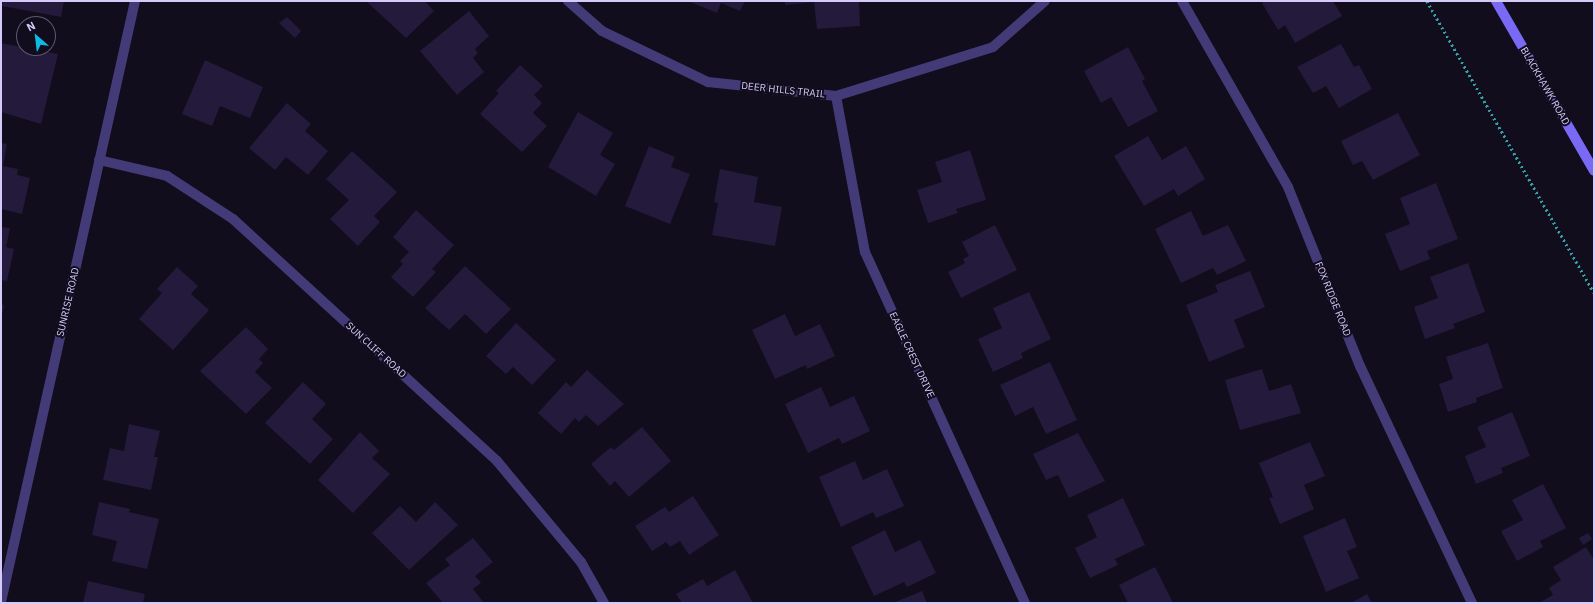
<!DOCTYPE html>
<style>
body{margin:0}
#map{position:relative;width:1595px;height:604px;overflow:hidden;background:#110d1c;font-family:"IBM Plex Sans",sans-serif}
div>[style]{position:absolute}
.building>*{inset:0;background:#241a3b}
.path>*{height:2.5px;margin-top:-1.25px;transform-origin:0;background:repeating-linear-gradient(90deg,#35a1a5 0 2px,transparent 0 5px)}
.street>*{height:10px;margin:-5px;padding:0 5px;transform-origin:5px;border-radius:5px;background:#433b77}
.secondary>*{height:10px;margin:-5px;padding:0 5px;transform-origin:5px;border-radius:5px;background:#7a69f4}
span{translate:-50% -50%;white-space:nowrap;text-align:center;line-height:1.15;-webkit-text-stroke:4px #110d1c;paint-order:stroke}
.street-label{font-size:10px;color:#d5cbfb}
.frame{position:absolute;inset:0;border:2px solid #d5cbfb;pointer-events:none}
.north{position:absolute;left:16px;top:16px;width:40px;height:40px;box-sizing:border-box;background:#110d1c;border:1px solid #5f5975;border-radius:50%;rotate:332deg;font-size:11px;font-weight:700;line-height:16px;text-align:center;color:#d5cbfb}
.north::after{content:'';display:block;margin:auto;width:14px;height:18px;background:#10b9e2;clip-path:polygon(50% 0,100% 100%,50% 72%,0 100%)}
</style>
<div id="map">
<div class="building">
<i style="clip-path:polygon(3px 1px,64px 1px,61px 17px,2px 6px)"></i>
<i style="clip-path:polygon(366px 1px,425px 1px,434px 11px,406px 38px)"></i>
<i style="clip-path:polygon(688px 1px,745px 1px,740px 11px,721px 3px,717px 13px)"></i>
<i style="clip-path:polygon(785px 1px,859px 1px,860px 26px,817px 29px,814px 2px,785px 5px)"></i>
<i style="clip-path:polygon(1265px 1px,1333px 1px,1342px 16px,1295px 43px,1285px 25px,1278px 30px,1262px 3px)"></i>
<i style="clip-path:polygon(469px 11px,489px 36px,475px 49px,478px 53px,473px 58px,484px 72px,457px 95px,420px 51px)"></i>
<i style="clip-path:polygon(287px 17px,301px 31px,295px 38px,279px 23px)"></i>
<i style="clip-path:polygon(1px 43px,58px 54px,41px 124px,1px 112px)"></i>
<i style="clip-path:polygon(1341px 44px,1354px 67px,1359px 65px,1372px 89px,1339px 108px,1326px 86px,1313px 93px,1297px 67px)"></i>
<i style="clip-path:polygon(1128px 47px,1145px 79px,1142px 81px,1158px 111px,1128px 127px,1111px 97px,1101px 103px,1084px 71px)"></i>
<i style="clip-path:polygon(205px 60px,263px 87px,250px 118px,220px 106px,212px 126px,182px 114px)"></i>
<i style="clip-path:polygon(520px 65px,543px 86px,534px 95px,542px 103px,533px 113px,547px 126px,522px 152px,480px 114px,499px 93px,496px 91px)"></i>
<i style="clip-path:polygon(287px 103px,311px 124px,305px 131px,328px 151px,308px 175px,286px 157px,275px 170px,249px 148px)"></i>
<i style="clip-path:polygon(578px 112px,613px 133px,600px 155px,615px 164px,596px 196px,548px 167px)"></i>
<i style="clip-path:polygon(1398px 113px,1420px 155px,1373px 180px,1362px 161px,1353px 165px,1341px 141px)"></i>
<i style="clip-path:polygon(1148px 136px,1162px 160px,1186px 146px,1205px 179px,1178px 196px,1174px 189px,1144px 206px,1114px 156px)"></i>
<i style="clip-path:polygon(1px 143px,7px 144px,3px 166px,18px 169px,17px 175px,30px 178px,22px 214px,1px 209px)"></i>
<i style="clip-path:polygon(649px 146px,675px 157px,671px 167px,690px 174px,670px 224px,625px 206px)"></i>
<i style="clip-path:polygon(970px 150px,986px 200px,956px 209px,958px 213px,928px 223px,917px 190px,942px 182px,935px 162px)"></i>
<i style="clip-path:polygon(352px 151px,397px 192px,374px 216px,380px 222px,358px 246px,330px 219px,349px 200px,326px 179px)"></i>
<i style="clip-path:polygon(720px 169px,758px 177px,754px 202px,782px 207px,775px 246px,712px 235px,718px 203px,714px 202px)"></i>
<i style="clip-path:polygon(1436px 183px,1458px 239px,1427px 251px,1430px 259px,1400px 271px,1385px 234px,1410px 224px,1400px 198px)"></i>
<i style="clip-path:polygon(416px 210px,454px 245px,432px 269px,436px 272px,413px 297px,391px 277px,403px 264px,400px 261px,409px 252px,393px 237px)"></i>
<i style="clip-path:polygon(1191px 211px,1203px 236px,1228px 225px,1246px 261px,1217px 275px,1213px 268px,1181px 283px,1155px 229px)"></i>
<i style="clip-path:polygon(995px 225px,1017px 270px,961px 298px,948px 272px,965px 263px,963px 259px,969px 256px,962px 242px)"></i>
<i style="clip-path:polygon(1px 227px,10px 228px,6px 247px,14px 249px,7px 281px,1px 280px)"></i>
<i style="clip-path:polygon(1468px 263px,1485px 312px,1453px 324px,1455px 328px,1425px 339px,1414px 307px,1438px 298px,1430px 277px)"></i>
<i style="clip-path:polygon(465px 266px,511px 309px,486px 334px,465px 314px,449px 330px,425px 308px)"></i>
<i style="clip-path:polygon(177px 267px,198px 286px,191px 294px,209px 310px,173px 350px,139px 319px,162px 293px,157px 289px)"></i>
<i style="clip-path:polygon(1250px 271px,1265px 307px,1234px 320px,1245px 347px,1209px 362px,1186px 305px,1218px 292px,1215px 285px)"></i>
<i style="clip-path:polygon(1029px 292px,1051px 339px,1021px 353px,1023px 358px,993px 372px,978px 339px,1002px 328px,993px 308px)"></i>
<i style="clip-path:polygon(1px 304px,4px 305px,2px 315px,1px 315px)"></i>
<i style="clip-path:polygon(785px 314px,795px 336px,820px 324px,835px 356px,807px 369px,806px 365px,775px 379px,752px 330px)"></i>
<i style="clip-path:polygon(516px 323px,556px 360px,532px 385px,513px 367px,506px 374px,486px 356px)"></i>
<i style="clip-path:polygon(246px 327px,268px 349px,259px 359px,263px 363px,255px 372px,272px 388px,246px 414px,200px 371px)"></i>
<i style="clip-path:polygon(1488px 343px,1503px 388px,1476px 398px,1477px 402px,1448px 412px,1439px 384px,1453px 379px,1446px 357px)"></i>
<i style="clip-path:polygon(1050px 362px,1077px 420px,1046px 434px,1033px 407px,1015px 416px,1000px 385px)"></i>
<i style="clip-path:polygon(1262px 369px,1269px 391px,1291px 384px,1301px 413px,1240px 430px,1225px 380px)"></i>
<i style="clip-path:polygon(587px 370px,624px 404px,598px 426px,586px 415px,579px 422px,575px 418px,561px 434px,538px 413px,566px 382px,571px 387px)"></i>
<i style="clip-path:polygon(303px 382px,326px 404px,312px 419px,333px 439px,310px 464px,265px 423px)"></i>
<i style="clip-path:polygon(821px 387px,830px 407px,854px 396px,870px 431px,842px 444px,839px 438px,808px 453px,785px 404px)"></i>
<i style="clip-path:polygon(1512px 412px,1530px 456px,1501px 468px,1503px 473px,1476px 484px,1465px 456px,1486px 447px,1477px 427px)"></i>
<i style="clip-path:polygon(129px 424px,160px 431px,154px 457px,158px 457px,151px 490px,103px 480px,110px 448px,124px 451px)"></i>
<i style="clip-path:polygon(642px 427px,671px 461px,629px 497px,615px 481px,610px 486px,591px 464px,611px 447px,614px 450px)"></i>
<i style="clip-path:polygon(360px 432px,379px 451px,372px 458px,390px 474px,353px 513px,318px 480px)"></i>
<i style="clip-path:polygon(1078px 433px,1105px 481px,1069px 498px,1058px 475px,1046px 480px,1033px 454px)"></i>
<i style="clip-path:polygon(1310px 442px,1325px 476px,1304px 485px,1314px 509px,1280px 524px,1269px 498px,1273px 497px,1259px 463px)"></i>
<i style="clip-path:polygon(855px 461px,863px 480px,887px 469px,904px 506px,876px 518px,873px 512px,841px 527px,819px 477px)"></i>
<i style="clip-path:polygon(1543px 484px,1566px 528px,1540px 541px,1543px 547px,1517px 561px,1501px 531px,1523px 520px,1512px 500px)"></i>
<i style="clip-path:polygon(693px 496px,719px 535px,689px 555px,680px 541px,670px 547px,666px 542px,652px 551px,635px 526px,665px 507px,669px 512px)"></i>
<i style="clip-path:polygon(1123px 498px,1145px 545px,1115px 559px,1118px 565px,1090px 578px,1075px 548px,1097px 537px,1087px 515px)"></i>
<i style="clip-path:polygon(99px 502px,130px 509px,129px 512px,159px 519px,147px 569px,112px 561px,117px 541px,92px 535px)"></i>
<i style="clip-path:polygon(435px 502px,458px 525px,409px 570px,372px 533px,400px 506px,416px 522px)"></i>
<i style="clip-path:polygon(1345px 518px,1357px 547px,1347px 551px,1359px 578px,1326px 592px,1303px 536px)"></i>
<i style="clip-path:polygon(885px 530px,895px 552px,920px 540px,936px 573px,907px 587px,904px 582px,874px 596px,851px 547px)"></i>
<i style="clip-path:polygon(1588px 533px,1592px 539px,1583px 545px,1579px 538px)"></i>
<i style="clip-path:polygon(473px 538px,493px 562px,475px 576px,481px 583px,473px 589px,484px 603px,443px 603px,426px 583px,450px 565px,445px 559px)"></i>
<i style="clip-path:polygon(1586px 547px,1594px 560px,1594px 603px,1539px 603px,1553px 595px,1549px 588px,1561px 580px,1553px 567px)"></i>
<i style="clip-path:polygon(1155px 567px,1173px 603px,1128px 603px,1119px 585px)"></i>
<i style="clip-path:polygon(735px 570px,753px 603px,682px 603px,676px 594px,703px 579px,707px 586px)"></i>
<i style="clip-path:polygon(88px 581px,145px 594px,143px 603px,83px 603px)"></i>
<i style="clip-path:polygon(922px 591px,927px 603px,893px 603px)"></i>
<i style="clip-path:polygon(1367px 594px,1372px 603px,1351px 603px)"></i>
</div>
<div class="path">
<i style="left:1427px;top:1px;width:336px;rotate:60.2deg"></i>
</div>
<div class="street">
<i style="left:568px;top:1px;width:45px;rotate:41.4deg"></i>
<i style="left:602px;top:31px;width:118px;rotate:25.7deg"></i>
<i style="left:708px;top:82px;width:129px;rotate:6.2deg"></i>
<i style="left:836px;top:96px;width:164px;rotate:-17.3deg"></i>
<i style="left:993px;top:47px;width:69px;rotate:-41.5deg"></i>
<i style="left:1182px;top:1px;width:214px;rotate:60.3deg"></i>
<i style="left:1288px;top:187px;width:193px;rotate:68.1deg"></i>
<i style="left:1360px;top:366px;width:262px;rotate:64.7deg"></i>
<i style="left:836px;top:96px;width:159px;rotate:79.5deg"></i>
<i style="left:865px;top:252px;width:386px;rotate:65.5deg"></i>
<i style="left:99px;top:160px;width:70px;rotate:13.2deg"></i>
<i style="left:167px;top:176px;width:79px;rotate:33.1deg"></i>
<i style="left:233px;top:219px;width:358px;rotate:42.5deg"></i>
<i style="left:497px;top:461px;width:131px;rotate:50.3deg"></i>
<i style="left:581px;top:562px;width:47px;rotate:60.7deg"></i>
<i style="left:1px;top:602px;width:616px;rotate:-77.43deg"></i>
</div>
<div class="secondary">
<i style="left:1496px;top:1px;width:196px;rotate:60deg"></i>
</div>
<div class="street-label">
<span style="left:1545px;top:86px;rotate:60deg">BLACKHAWK ROAD</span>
<span style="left:783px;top:90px;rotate:6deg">DEER HILLS TRAIL</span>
<span style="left:1333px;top:299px;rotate:68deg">FOX RIDGE ROAD</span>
<span style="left:68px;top:302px;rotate:-77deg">SUNRISE ROAD</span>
<span style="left:376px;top:350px;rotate:42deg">SUN CLIFF ROAD</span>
<span style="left:912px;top:355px;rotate:65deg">EAGLE CREST DRIVE</span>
</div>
<div class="frame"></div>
<div class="north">N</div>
</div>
